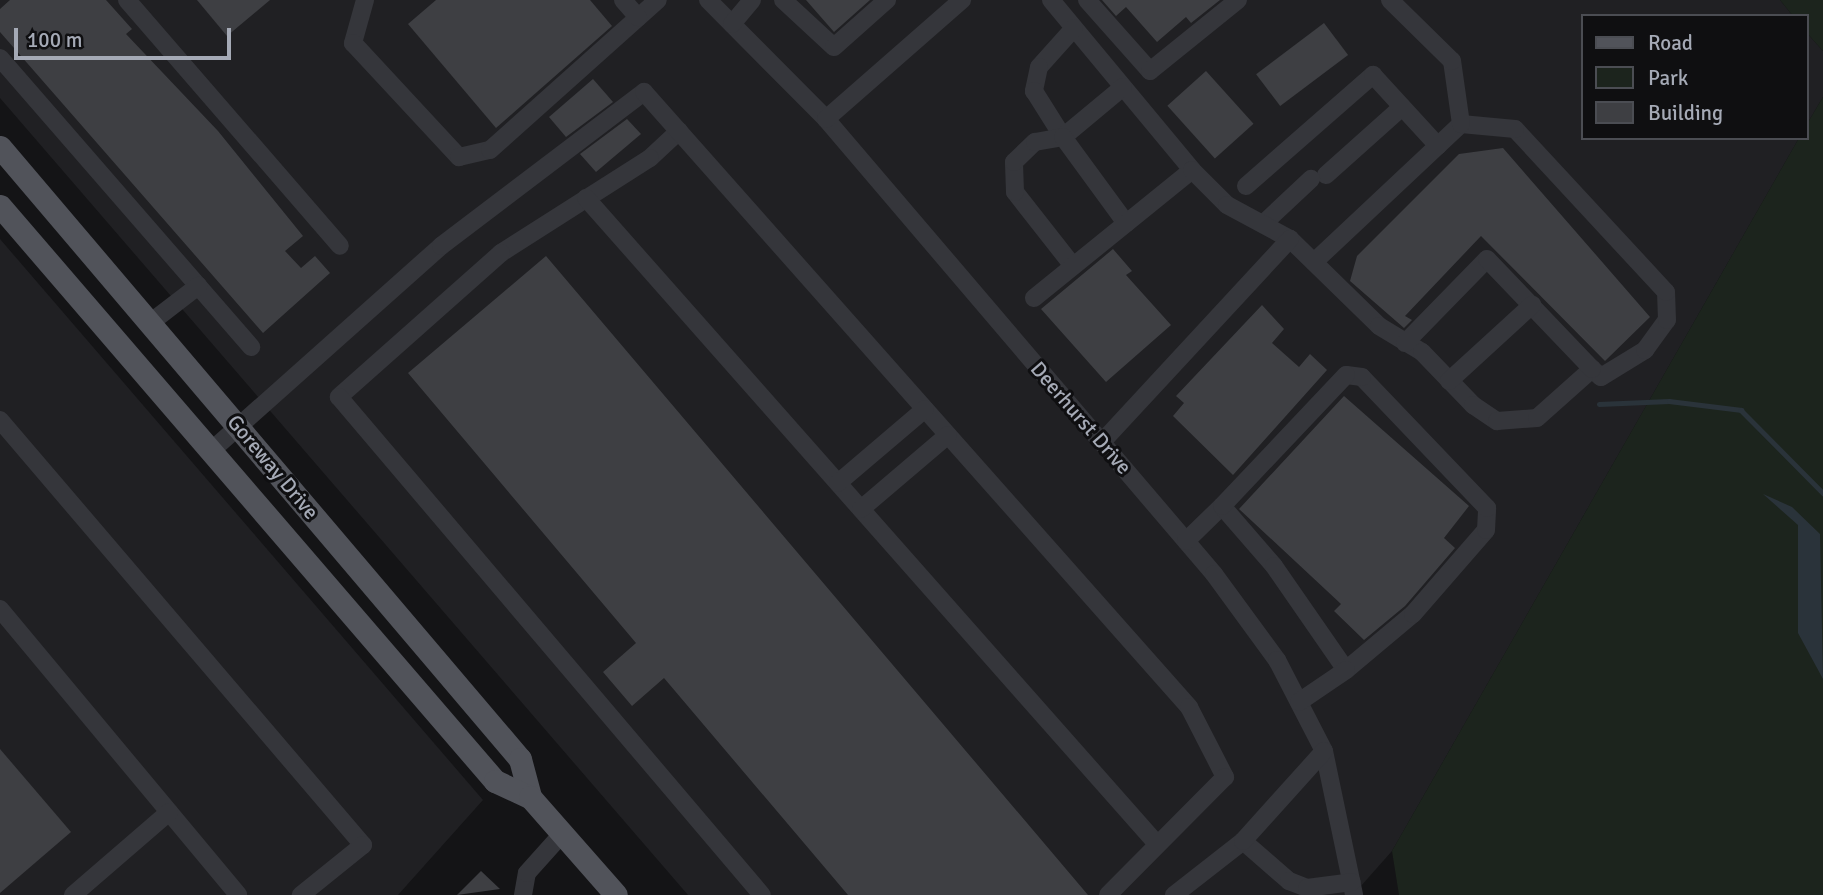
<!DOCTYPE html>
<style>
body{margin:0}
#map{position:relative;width:1823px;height:895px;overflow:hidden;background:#141416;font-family:Signika,sans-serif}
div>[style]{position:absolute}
.built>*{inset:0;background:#202023}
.green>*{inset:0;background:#1c241d}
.water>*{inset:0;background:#2a333a}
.stream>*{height:4.5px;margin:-2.25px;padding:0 2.25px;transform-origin:2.25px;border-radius:2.25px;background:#2a333a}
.building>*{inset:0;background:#3e3f43;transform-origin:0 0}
.minor>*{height:18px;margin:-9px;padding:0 9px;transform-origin:9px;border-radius:9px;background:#35363b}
.major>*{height:23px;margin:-11.5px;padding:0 11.5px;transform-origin:11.5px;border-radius:11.5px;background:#51535a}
span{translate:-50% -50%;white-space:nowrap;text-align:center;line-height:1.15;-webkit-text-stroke:6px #0f0f11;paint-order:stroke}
.street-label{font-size:21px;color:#a5aab6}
.legend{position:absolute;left:1581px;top:14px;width:228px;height:126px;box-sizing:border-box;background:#0f0f11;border:2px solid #4b4d53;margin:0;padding:9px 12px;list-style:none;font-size:21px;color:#a5aab6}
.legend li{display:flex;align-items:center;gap:14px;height:35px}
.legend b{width:35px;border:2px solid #4b4d53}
.scale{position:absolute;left:14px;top:28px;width:217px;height:32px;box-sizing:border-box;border:4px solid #a5aab6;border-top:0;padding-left:9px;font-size:21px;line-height:24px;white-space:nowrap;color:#a5aab6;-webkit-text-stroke:5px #0f0f11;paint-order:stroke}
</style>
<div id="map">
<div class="built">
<i style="clip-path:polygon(0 0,1780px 0,1793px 16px,1583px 16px,1583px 138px,1799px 138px,1392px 851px,1353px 895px,688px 895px,0 98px)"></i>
<i style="clip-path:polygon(1807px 33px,1823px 51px,1823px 97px,1807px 124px)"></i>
<i style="clip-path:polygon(0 239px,483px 800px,398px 895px,0 895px)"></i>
</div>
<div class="green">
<i style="clip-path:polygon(1780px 0,1823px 0,1823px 51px,1807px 33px,1807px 16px,1793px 16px)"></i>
<i style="clip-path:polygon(1823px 97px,1823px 895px,1399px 895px,1392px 851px,1799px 138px,1807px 138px,1807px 124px)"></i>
</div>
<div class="water">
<i style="clip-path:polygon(1763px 494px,1792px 507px,1820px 534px,1823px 679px,1798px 633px,1798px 525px)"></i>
</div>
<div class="stream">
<i style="left:1599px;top:404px;width:70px;rotate:-2.5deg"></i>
<i style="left:1669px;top:401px;width:73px;rotate:7.1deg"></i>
<i style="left:1741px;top:410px;width:117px;rotate:45.3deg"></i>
</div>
<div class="building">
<i style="clip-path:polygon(10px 0,106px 0,132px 29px,126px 34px,218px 131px,303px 236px,285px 251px,301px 268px,315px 256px,330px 273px,263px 333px,0 32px,0 9px)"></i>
<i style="clip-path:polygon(197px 0,270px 0,227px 36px)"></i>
<i style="clip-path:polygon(436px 0,590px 0,612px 26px,496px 128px,408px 24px)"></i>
<i style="clip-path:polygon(806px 0,870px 0,834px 32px)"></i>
<i style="clip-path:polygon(1102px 0,1220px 0,1191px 23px,1186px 17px,1157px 42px,1126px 7px,1116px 16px)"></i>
<i style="left:1324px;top:23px;width:40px;height:85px;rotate:53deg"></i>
<i style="left:1206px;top:71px;width:71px;height:52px;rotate:48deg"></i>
<i style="clip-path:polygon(593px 79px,613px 102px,566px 137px,549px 117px)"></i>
<i style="clip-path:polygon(627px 119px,641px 134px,596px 172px,580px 154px)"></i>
<i style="clip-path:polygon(1503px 148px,1650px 317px,1605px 361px,1481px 236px,1405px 316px,1412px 320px,1404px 328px,1350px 281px,1357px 256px,1459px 154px)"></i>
<i style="clip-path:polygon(1113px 249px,1132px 271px,1126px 275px,1171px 325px,1106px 382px,1041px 309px)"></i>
<i style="clip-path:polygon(546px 256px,1088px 895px,848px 895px,664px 678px,632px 706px,603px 672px,636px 643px,408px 373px)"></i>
<i style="clip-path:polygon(1262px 305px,1284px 329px,1272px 343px,1299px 367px,1310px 354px,1327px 370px,1233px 475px,1173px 416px,1184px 403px,1176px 396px)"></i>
<i style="clip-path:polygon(1344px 396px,1469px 506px,1444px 538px,1455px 548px,1405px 606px,1364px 640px,1334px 611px,1341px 604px,1239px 509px)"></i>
<i style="clip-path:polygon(0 749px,71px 832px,0 893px)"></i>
<i style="clip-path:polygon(481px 871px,500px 889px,457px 895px)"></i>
</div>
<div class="minor">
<i style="left:127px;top:0;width:325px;rotate:49.1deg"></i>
<i style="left:365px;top:0;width:45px;rotate:105.6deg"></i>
<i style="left:353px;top:43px;width:156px;rotate:47.1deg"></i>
<i style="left:459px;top:157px;width:32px;rotate:-13deg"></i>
<i style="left:490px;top:150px;width:225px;rotate:-41.8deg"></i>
<i style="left:623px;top:0;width:23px;rotate:49deg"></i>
<i style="left:708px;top:0;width:168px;rotate:45.2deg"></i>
<i style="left:826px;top:119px;width:598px;rotate:49.54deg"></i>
<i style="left:1214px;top:574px;width:107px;rotate:53.8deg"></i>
<i style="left:1277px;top:660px;width:102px;rotate:62.7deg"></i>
<i style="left:1324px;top:751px;width:147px;rotate:78.2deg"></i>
<i style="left:783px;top:0;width:69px;rotate:42.7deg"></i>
<i style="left:834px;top:47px;width:71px;rotate:-41.6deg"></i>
<i style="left:1051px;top:0;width:221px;rotate:50.3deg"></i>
<i style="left:1087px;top:0;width:95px;rotate:48.4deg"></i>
<i style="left:1150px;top:71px;width:113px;rotate:-38.9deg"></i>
<i style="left:732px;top:24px;width:31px;rotate:-50deg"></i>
<i style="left:1074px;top:28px;width:52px;rotate:131.9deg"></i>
<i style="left:1039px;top:67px;width:25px;rotate:102deg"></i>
<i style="left:1034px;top:91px;width:54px;rotate:57.8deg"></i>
<i style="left:1063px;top:137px;width:78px;rotate:-39.8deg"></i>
<i style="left:0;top:58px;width:383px;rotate:49deg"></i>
<i style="left:826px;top:119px;width:181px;rotate:-41.2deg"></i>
<i style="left:679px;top:131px;width:40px;rotate:137deg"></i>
<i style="left:650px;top:158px;width:177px;rotate:147.5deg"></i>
<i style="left:501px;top:253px;width:217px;rotate:138.4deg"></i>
<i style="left:339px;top:397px;width:653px;rotate:49.66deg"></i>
<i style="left:1326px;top:175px;width:102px;rotate:-41.8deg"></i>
<i style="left:1246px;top:186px;width:169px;rotate:-41.2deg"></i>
<i style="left:1373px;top:75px;width:96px;rotate:47.5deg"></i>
<i style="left:586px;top:198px;width:862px;rotate:48.53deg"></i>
<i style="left:1263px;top:224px;width:66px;rotate:-43.2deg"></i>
<i style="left:1314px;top:262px;width:202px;rotate:-43.2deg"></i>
<i style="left:1073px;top:266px;width:94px;rotate:-128.1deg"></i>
<i style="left:1015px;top:192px;width:30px;rotate:-92deg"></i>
<i style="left:1014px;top:162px;width:29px;rotate:-44deg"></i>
<i style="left:1035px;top:142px;width:28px;rotate:-10deg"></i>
<i style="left:1063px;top:137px;width:107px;rotate:53.8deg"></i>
<i style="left:1034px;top:298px;width:203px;rotate:-39deg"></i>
<i style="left:1192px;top:170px;width:49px;rotate:45deg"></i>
<i style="left:1227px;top:205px;width:72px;rotate:28.4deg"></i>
<i style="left:1290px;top:239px;width:124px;rotate:44.3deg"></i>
<i style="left:1379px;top:326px;width:50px;rotate:31.2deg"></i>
<i style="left:1422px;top:352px;width:74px;rotate:46.1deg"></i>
<i style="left:1473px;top:405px;width:29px;rotate:34deg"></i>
<i style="left:1497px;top:421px;width:40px;rotate:-4.3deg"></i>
<i style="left:1537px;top:418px;width:74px;rotate:-41.7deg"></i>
<i style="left:1592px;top:369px;width:12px;rotate:42deg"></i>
<i style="left:1601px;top:377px;width:52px;rotate:-31.5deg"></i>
<i style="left:1645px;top:350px;width:37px;rotate:-54deg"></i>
<i style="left:1667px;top:320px;width:28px;rotate:-92deg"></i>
<i style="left:1666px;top:292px;width:222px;rotate:-132.8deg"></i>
<i style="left:1515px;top:129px;width:54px;rotate:-174.7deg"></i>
<i style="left:1461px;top:124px;width:64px;rotate:-98.1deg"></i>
<i style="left:1452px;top:61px;width:87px;rotate:-135.5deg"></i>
<i style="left:150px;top:323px;width:61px;rotate:-37.6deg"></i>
<i style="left:1405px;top:343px;width:117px;rotate:-45.7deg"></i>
<i style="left:1487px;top:259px;width:152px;rotate:46.3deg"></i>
<i style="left:1449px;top:381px;width:113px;rotate:-42.5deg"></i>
<i style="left:0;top:420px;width:559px;rotate:49.5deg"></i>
<i style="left:363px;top:845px;width:80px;rotate:141.1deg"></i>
<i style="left:1102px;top:442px;width:277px;rotate:-47.2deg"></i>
<i style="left:211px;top:451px;width:308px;rotate:-41.7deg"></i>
<i style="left:441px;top:246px;width:255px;rotate:-37.2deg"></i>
<i style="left:644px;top:92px;width:822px;rotate:48.45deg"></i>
<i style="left:1189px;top:707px;width:79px;rotate:62.8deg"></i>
<i style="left:1225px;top:777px;width:166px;rotate:134.8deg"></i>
<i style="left:838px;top:483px;width:114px;rotate:-40.4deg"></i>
<i style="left:861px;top:509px;width:114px;rotate:-40.4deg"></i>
<i style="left:1186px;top:541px;width:50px;rotate:-44.2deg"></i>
<i style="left:1222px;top:506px;width:79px;rotate:49.1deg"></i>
<i style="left:1274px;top:566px;width:126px;rotate:55.3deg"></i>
<i style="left:1346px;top:670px;width:87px;rotate:-39.9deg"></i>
<i style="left:1413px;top:614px;width:111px;rotate:-49deg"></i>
<i style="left:1486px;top:530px;width:22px;rotate:-87deg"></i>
<i style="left:1487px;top:508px;width:181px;rotate:-133.7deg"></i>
<i style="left:1362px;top:377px;width:16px;rotate:-173deg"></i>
<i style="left:1346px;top:375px;width:180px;rotate:133.4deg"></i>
<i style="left:0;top:609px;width:372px;rotate:50.2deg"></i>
<i style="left:1299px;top:702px;width:57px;rotate:-34.2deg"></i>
<i style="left:1243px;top:841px;width:61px;rotate:41deg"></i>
<i style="left:1289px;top:881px;width:19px;rotate:21deg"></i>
<i style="left:1307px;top:888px;width:45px;rotate:-7.6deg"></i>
<i style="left:73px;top:895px;width:127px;rotate:-40.8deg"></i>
<i style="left:523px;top:895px;width:22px;rotate:-80deg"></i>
<i style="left:527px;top:873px;width:52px;rotate:-48.1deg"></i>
<i style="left:1174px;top:895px;width:88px;rotate:-38deg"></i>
<i style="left:1243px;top:841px;width:121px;rotate:-48deg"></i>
</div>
<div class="major">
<i style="left:0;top:147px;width:803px;rotate:49.65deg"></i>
<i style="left:520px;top:759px;width:39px;rotate:75deg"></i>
<i style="left:0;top:206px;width:759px;rotate:49.28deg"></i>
<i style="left:495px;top:781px;width:38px;rotate:25deg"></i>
<i style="left:530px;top:797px;width:130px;rotate:48.7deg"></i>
</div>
<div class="street-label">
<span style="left:1081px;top:418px;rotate:49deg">Deerhurst Drive</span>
<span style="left:273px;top:467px;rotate:50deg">Goreway Drive</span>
</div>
<ul class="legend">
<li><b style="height:9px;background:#51535a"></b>Road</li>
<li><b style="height:19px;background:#1c241d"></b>Park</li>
<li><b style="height:19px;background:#3e3f43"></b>Building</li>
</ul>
<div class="scale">100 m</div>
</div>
